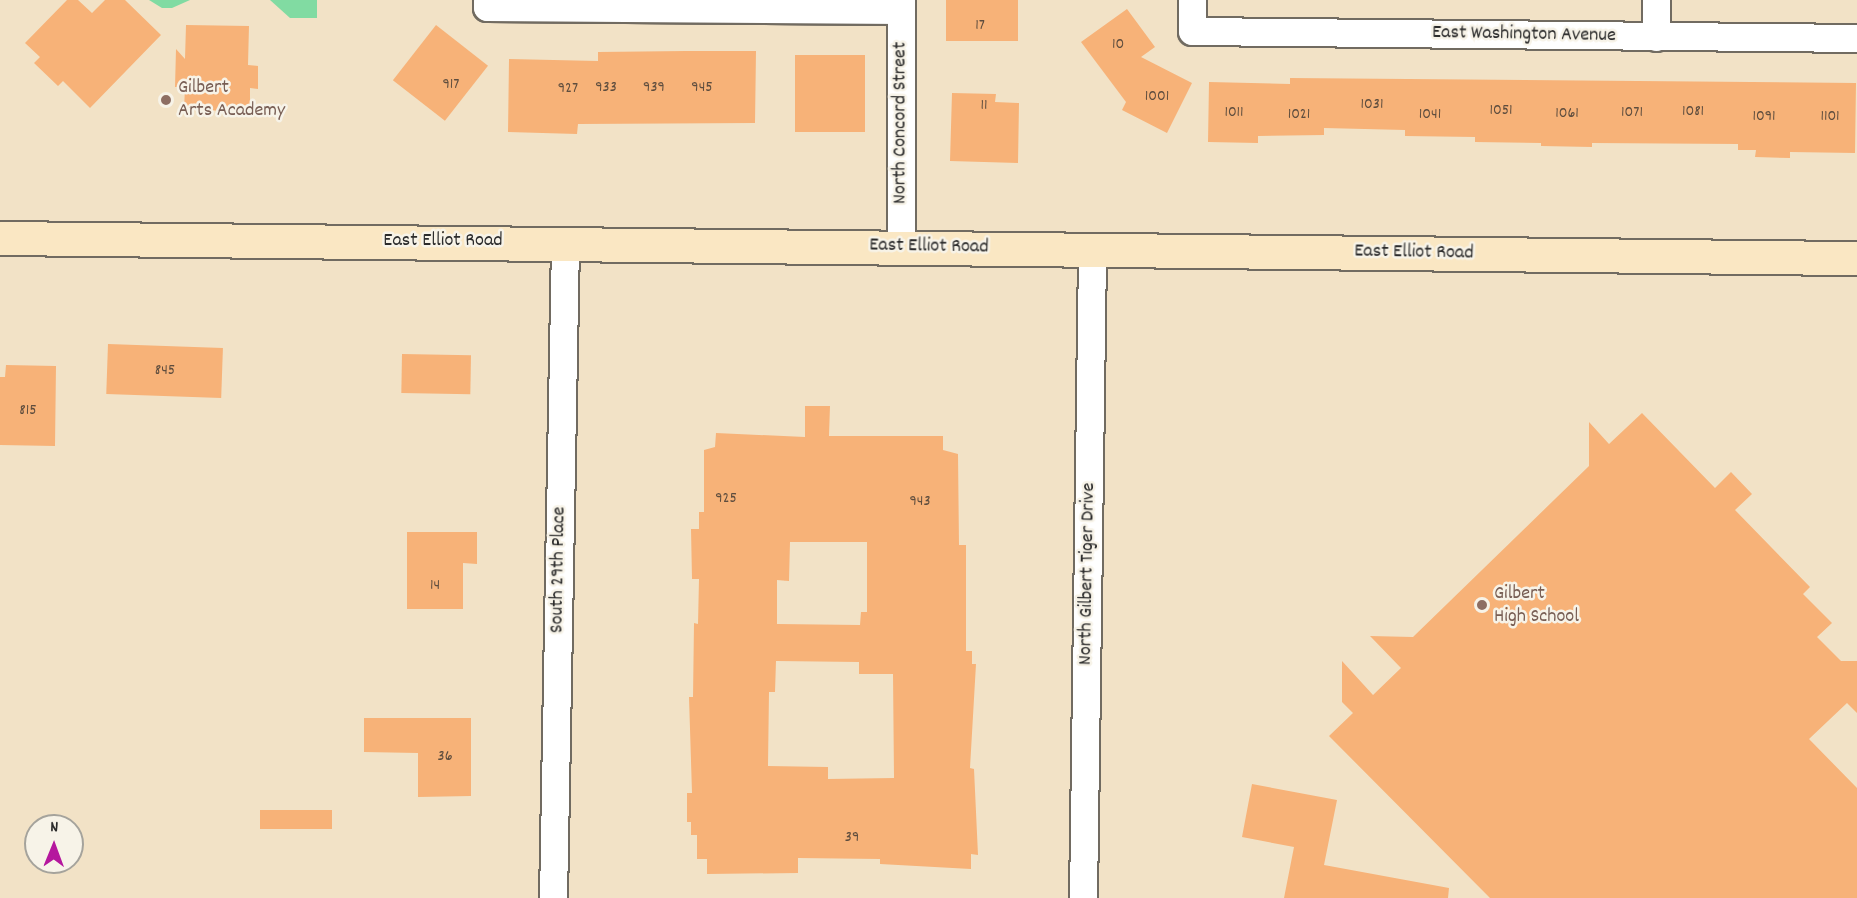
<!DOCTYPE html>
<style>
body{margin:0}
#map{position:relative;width:1857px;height:898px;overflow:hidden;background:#f2e2c6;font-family:Dekko,sans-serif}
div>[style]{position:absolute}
.green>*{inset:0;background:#81dba2}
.building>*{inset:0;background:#f7b278;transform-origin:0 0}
.roads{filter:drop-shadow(2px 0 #716b61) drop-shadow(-2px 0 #716b61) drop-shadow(0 2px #716b61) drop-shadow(0 -2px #716b61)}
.minor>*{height:27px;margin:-13.5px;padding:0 13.5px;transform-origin:13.5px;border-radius:13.5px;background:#fff}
.secondary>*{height:33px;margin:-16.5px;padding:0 16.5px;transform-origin:16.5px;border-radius:16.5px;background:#fae7c3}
.dots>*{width:16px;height:16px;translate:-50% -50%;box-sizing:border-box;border:3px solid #f7f3e8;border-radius:50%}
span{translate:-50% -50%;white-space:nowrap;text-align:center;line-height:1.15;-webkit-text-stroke:5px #f7f3e8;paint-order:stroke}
.number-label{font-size:16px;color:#5e4d3e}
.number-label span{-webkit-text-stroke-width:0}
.street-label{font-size:20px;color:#2b2b2b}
.education-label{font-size:20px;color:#785e54}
.left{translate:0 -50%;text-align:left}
.north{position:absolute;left:24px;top:814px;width:60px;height:60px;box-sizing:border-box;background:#f7f3e8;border:2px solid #a5a39c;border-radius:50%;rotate:1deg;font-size:16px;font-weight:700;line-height:24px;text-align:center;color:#2b2b2b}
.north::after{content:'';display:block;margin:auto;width:21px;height:27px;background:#b5179e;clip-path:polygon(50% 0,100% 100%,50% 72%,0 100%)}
</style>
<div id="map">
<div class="green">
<i style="clip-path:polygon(149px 0,190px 0,172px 8px,162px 8px)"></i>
<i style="clip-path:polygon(270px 0,317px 0,317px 18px,290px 18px)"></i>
</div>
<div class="building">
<i style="clip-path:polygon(67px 0,78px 0,92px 13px,105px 0,125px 0,161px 35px,90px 108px,63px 81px,58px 86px,34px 63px,40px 57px,25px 43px)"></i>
<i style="left:946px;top:0;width:72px;height:41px"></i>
<i style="clip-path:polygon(1127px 9px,1155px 47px,1141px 57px,1192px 83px,1167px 133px,1122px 110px,1126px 102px,1081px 42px)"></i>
<i style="clip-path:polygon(186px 25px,249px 26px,248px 65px,258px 66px,258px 89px,250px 88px,250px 111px,184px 110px,185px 87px,175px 87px,176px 49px,185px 59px)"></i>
<i style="left:436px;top:25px;width:66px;height:70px;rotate:38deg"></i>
<i style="clip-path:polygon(686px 51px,756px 51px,755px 123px,578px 124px,577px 134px,508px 132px,509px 59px,598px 61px,598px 52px)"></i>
<i style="left:795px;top:55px;width:70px;height:77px"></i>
<i style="clip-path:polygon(1290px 78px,1856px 83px,1855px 153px,1790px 152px,1790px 158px,1755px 157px,1756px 150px,1738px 150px,1738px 144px,1592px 143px,1592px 147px,1541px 146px,1541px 143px,1475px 142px,1475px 137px,1405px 136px,1405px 130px,1324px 128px,1324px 135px,1258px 136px,1258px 143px,1208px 142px,1209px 82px,1290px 84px)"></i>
<i style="clip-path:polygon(952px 93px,996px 94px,995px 102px,1019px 103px,1018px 163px,950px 161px)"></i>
<i style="left:108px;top:344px;width:115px;height:50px;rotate:2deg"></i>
<i style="left:402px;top:354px;width:69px;height:39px;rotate:1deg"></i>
<i style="clip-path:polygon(6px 365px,56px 366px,55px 446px,0 445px,0 377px,5px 377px)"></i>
<i style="clip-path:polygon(evenodd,805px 406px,830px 406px,829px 436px,943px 436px,943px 450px,958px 454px,959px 545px,966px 545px,966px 651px,972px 651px,972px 664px,976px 664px,970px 768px,974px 769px,978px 855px,971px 854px,971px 869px,880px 864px,880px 859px,798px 858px,798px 873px,707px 874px,707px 859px,697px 859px,697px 835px,691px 835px,691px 822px,687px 822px,687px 793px,692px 793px,689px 697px,693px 697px,694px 623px,698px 624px,699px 579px,692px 579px,691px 529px,699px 529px,699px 512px,704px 512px,704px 450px,715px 447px,716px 433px,805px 437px,805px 406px,790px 542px,867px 542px,867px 612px,861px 612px,860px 625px,777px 624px,777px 580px,789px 581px,790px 542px,805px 406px,776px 661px,859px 662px,859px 674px,893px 674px,894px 778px,828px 779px,828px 767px,768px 766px,769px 692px,775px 692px,776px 661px)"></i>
<i style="clip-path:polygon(1642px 413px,1715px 488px,1731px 472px,1752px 494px,1735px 510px,1810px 587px,1803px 594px,1832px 623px,1817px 637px,1841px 661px,1857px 661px,1857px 713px,1847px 703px,1809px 739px,1857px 788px,1857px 898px,1490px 898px,1329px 736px,1353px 713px,1342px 702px,1342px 661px,1373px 695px,1401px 668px,1370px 636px,1413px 637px,1589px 466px,1589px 422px,1609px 444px)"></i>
<i style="clip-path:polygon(407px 532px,477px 532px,477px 564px,463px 563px,463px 609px,407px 609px)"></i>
<i style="clip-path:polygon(364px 718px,471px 718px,471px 796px,418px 797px,418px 753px,364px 752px)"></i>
<i style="clip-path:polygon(1252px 784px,1337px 800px,1324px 865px,1449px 888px,1448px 898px,1284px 898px,1294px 847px,1242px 837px)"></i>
<i style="left:260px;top:810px;width:72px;height:19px"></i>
</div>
<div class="roads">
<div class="minor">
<i style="left:487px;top:0;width:7px;rotate:90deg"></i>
<i style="left:487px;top:7px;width:414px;rotate:0.4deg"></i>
<i style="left:1192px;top:0;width:31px;rotate:90deg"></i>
<i style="left:1192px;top:31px;width:665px;rotate:0.6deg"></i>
<i style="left:1656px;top:0;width:37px;rotate:90deg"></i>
<i style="left:901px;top:247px;width:247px;rotate:-90deg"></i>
<i style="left:553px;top:898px;width:656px;rotate:-88.95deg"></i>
<i style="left:1083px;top:898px;width:648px;rotate:-89.2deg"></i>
</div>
<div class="secondary">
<i style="left:0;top:238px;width:1857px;rotate:0.62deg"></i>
</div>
</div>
<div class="dots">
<i style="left:166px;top:100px;background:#8d6e63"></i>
<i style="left:1482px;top:605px;background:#8d6e63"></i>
</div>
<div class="number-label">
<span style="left:980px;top:26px">17</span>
<span style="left:1118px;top:45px">10</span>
<span style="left:451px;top:85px">917</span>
<span style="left:606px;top:88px">933</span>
<span style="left:654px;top:88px">939</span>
<span style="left:702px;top:88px">945</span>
<span style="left:568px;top:89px">927</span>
<span style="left:1157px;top:97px">1001</span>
<span style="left:1372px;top:105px">1031</span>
<span style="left:984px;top:106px">11</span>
<span style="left:1501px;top:111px">1051</span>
<span style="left:1693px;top:112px">1081</span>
<span style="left:1234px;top:113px">1011</span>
<span style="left:1632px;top:113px">1071</span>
<span style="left:1567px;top:114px">1061</span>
<span style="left:1299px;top:115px">1021</span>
<span style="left:1430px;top:115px">1041</span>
<span style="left:1764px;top:117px">1091</span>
<span style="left:1830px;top:117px">1101</span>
<span style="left:165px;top:371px">845</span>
<span style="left:28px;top:411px">815</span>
<span style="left:726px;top:499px">925</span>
<span style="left:920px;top:502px">943</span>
<span style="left:435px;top:586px">14</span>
<span style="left:445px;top:757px">36</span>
<span style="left:852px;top:838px">39</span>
</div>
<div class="street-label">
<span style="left:1524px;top:35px;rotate:1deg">East Washington Avenue</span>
<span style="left:901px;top:123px;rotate:-90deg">North Concord Street</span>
<span style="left:443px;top:241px">East Elliot Road</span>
<span style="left:929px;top:247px;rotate:1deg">East Elliot Road</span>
<span style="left:1414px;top:253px;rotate:1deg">East Elliot Road</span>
<span style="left:559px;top:570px;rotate:-89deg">South 29th Place</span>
<span style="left:1088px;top:574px;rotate:-89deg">North Gilbert Tiger Drive</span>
</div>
<div class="education-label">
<span class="left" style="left:178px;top:100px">Gilbert<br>Arts Academy</span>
<span class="left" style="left:1494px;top:606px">Gilbert<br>High School</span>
</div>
<div class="north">N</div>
</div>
